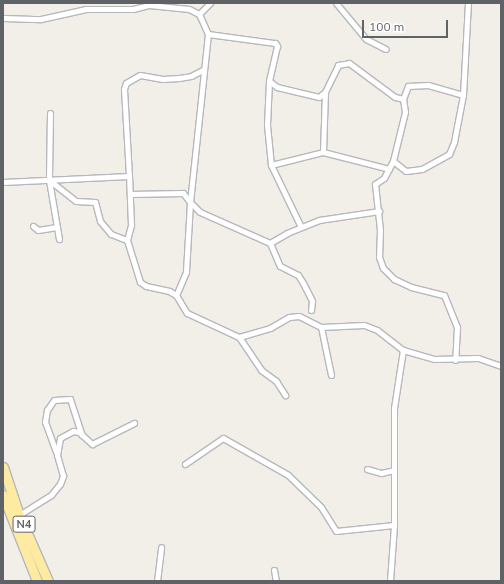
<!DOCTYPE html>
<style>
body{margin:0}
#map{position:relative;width:504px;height:584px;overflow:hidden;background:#f1efe8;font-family:Mulish,sans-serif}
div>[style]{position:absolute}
.roads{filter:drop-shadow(1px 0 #b5b8bc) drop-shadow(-1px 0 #b5b8bc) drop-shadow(0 1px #b5b8bc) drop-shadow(0 -1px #b5b8bc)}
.minor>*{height:5px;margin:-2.5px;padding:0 2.5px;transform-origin:2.5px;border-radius:2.5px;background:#fff}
.trunk>*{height:9px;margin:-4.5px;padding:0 4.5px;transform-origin:4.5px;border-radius:4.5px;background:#feeaa1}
span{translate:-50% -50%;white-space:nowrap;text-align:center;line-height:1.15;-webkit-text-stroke:4px #fff;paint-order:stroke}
.shield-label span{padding:1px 3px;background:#fff;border:1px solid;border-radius:3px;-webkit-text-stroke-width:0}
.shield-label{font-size:11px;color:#5f6368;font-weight:700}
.frame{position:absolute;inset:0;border:4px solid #5f6368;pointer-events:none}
.scale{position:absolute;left:362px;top:20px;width:86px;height:18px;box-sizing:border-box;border:2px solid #5f6368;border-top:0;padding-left:5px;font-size:12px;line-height:14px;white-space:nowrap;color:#5f6368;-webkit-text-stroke:3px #fff;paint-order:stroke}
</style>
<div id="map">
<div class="roads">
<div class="minor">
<i style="left:336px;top:3px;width:47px;rotate:50.2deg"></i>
<i style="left:366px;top:39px;width:22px;rotate:27deg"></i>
<i style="left:199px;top:14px;width:16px;rotate:-45deg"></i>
<i style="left:4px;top:18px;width:37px;rotate:2deg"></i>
<i style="left:41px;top:19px;width:46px;rotate:-12.5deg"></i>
<i style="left:86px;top:9px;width:47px"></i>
<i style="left:133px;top:9px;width:16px;rotate:-14deg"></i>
<i style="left:149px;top:5px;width:40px;rotate:5.7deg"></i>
<i style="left:189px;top:9px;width:11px;rotate:27deg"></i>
<i style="left:199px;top:14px;width:22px;rotate:66deg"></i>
<i style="left:208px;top:34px;width:169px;rotate:96.1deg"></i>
<i style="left:190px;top:202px;width:14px;rotate:45deg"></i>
<i style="left:200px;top:212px;width:77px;rotate:23.9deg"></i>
<i style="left:270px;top:243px;width:25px;rotate:67deg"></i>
<i style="left:280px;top:266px;width:20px;rotate:27deg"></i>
<i style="left:298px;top:275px;width:9px;rotate:58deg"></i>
<i style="left:303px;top:283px;width:20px;rotate:63deg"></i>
<i style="left:312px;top:301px;width:9px;rotate:96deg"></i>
<i style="left:208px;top:34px;width:68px;rotate:7.7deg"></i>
<i style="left:275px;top:43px;width:4px;rotate:56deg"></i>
<i style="left:277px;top:46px;width:36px;rotate:103deg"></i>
<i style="left:269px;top:81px;width:10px;rotate:37deg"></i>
<i style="left:277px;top:87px;width:43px;rotate:13.4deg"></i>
<i style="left:319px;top:97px;width:8px;rotate:-40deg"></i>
<i style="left:325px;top:92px;width:30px;rotate:-64deg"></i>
<i style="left:338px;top:65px;width:11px;rotate:-10deg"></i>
<i style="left:349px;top:63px;width:57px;rotate:36.5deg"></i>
<i style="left:395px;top:97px;width:8px;rotate:14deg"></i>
<i style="left:403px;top:99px;width:13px;rotate:81deg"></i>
<i style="left:405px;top:112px;width:50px;rotate:103.8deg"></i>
<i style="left:393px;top:161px;width:19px;rotate:118deg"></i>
<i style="left:384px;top:178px;width:11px;rotate:146deg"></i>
<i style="left:375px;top:184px;width:46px;rotate:83.8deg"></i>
<i style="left:380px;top:230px;width:27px;rotate:92deg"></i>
<i style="left:379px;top:257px;width:12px;rotate:70deg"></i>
<i style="left:383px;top:268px;width:16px;rotate:45deg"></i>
<i style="left:394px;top:279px;width:19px;rotate:25deg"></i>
<i style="left:411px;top:287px;width:34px;rotate:14deg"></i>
<i style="left:444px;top:295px;width:35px;rotate:68deg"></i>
<i style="left:457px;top:327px;width:33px;rotate:93deg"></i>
<i style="left:269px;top:81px;width:44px;rotate:92.6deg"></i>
<i style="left:267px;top:125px;width:40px;rotate:84.3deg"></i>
<i style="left:271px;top:165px;width:69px;rotate:64.2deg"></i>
<i style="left:403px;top:99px;width:14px;rotate:-69deg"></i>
<i style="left:408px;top:86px;width:20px;rotate:-3deg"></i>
<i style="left:428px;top:85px;width:36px;rotate:16deg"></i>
<i style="left:50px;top:113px;width:67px;rotate:90.9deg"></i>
<i style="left:49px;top:180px;width:60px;rotate:80.4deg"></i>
<i style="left:323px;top:152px;width:68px;rotate:14.4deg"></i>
<i style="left:393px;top:161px;width:16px;rotate:38deg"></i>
<i style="left:406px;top:171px;width:16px;rotate:-7deg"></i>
<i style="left:422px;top:169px;width:31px;rotate:-29deg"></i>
<i style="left:449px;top:154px;width:13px;rotate:-67deg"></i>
<i style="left:454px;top:142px;width:48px;rotate:-79.2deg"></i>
<i style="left:463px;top:95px;width:92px;rotate:-86.9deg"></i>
<i style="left:271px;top:165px;width:54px;rotate:-14deg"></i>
<i style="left:323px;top:152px;width:59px;rotate:-88.1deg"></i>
<i style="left:49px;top:180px;width:34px;rotate:38deg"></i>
<i style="left:76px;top:201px;width:19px;rotate:3deg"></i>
<i style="left:95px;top:202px;width:20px;rotate:75deg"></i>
<i style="left:100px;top:221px;width:17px;rotate:50deg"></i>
<i style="left:111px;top:234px;width:17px;rotate:21deg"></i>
<i style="left:127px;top:240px;width:44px;rotate:72.8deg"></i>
<i style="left:140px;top:282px;width:7px;rotate:34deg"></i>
<i style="left:146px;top:286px;width:24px;rotate:12deg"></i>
<i style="left:169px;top:291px;width:8px;rotate:30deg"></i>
<i style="left:176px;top:295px;width:21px;rotate:59deg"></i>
<i style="left:187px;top:313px;width:57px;rotate:24.8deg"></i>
<i style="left:239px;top:337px;width:32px;rotate:-16deg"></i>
<i style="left:270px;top:328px;width:22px;rotate:-30deg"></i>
<i style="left:289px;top:317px;width:10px;rotate:-6deg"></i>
<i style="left:299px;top:316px;width:25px;rotate:27deg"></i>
<i style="left:321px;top:327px;width:43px;rotate:-2.7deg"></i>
<i style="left:364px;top:325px;width:14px;rotate:21deg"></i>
<i style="left:377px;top:330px;width:33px;rotate:38deg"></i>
<i style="left:403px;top:350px;width:32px;rotate:16deg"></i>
<i style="left:434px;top:359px;width:44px;rotate:-1.3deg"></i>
<i style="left:478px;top:358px;width:24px;rotate:19deg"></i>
<i style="left:3px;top:182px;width:126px;rotate:-2.7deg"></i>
<i style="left:129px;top:176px;width:87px;rotate:-93.3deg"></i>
<i style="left:124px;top:89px;width:6px;rotate:-72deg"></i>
<i style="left:126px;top:83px;width:16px;rotate:-30deg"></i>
<i style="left:140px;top:75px;width:23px;rotate:10deg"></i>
<i style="left:163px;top:79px;width:16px;rotate:-4deg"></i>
<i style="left:179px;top:78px;width:12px;rotate:-9deg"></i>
<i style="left:191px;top:76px;width:13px;rotate:-27deg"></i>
<i style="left:130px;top:194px;width:53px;rotate:-1.1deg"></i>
<i style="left:183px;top:193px;width:11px;rotate:52deg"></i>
<i style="left:190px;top:202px;width:70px;rotate:93.3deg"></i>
<i style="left:186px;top:272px;width:25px;rotate:113deg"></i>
<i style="left:33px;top:226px;width:6px;rotate:39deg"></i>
<i style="left:38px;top:230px;width:19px;rotate:-9deg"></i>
<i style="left:127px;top:240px;width:16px;rotate:-75deg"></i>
<i style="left:131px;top:225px;width:49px;rotate:-92.3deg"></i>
<i style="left:270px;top:243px;width:20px;rotate:-30deg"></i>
<i style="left:287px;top:233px;width:35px;rotate:-22deg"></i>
<i style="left:319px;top:220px;width:61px;rotate:-8.5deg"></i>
<i style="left:321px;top:327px;width:49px;rotate:78.2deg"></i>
<i style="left:239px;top:337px;width:40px;rotate:56deg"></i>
<i style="left:261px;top:370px;width:19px;rotate:36deg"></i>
<i style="left:276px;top:381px;width:17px;rotate:57deg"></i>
<i style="left:56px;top:452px;width:32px;rotate:-110deg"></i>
<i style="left:45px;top:422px;width:12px;rotate:-81deg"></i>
<i style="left:47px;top:410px;width:12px;rotate:-55deg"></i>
<i style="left:54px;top:400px;width:16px;rotate:-4deg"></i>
<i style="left:70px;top:399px;width:38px;rotate:72deg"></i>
<i style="left:185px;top:464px;width:46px;rotate:-34.4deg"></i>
<i style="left:223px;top:438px;width:75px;rotate:29.6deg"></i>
<i style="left:288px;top:475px;width:46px;rotate:44.1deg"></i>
<i style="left:321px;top:507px;width:28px;rotate:58deg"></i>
<i style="left:336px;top:531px;width:58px;rotate:-5.9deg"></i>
<i style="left:367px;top:469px;width:15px;rotate:16deg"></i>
<i style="left:381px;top:473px;width:13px;rotate:-13deg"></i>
<i style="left:19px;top:515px;width:38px;rotate:-32deg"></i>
<i style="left:51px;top:495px;width:14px;rotate:-51deg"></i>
<i style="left:60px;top:484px;width:9px;rotate:-69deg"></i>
<i style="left:63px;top:476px;width:22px;rotate:-106deg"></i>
<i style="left:57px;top:455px;width:17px;rotate:-80deg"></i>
<i style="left:60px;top:438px;width:15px;rotate:-28deg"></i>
<i style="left:73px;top:431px;width:6px;rotate:9deg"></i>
<i style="left:79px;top:432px;width:18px;rotate:43deg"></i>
<i style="left:92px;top:444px;width:47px;rotate:-26.6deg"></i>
<i style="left:274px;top:570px;width:11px;rotate:80deg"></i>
<i style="left:157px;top:581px;width:34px;rotate:-83deg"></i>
<i style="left:390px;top:581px;width:56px;rotate:-85.9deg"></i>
<i style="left:394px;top:525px;width:117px;rotate:-90deg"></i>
<i style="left:394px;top:408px;width:59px;rotate:-81.2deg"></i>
</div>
<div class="trunk">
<i style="left:3px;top:467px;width:51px;rotate:71.6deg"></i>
<i style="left:19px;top:515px;width:72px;rotate:66.3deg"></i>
<i style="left:3px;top:495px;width:92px;rotate:68.4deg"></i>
</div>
</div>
<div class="shield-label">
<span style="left:24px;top:524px">N4</span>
</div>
<div class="frame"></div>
<div class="scale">100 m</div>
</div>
